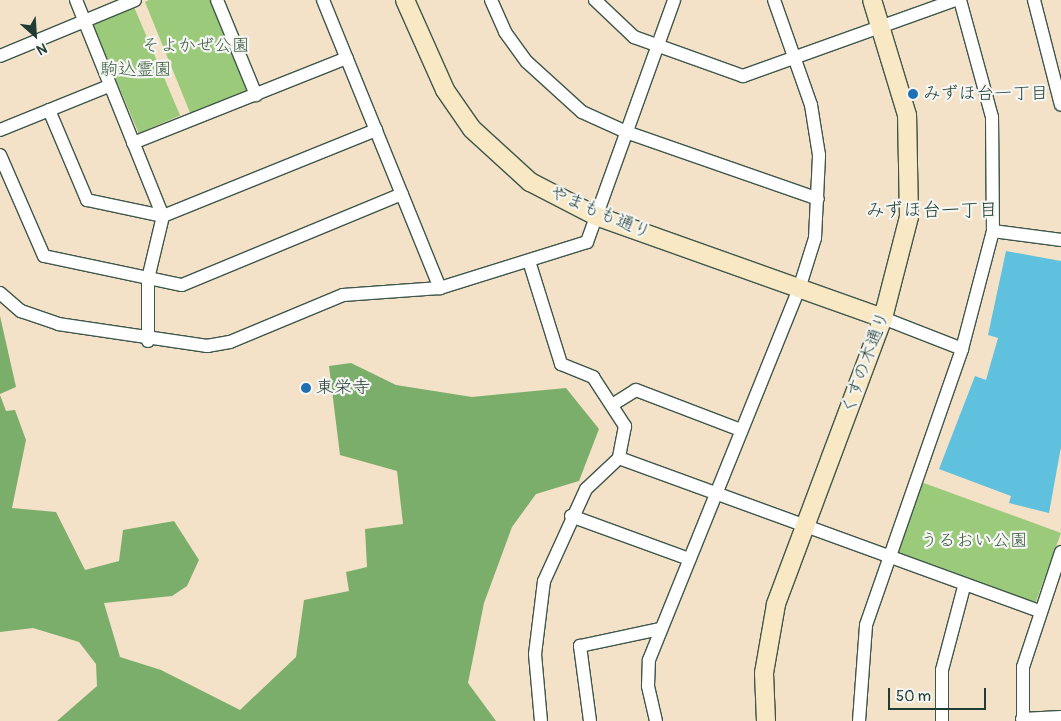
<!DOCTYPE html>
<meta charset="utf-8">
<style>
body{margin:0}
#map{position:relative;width:1061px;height:721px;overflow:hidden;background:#f3e1c8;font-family:Pangolin,"Klee One",sans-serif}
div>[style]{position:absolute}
.green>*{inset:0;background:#9aca7a;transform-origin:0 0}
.forest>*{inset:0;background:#7bae6a}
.water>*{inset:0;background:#5fc1dd}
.roads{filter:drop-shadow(1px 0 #3f564a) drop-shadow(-1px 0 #3f564a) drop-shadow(0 1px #3f564a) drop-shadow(0 -1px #3f564a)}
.street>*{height:12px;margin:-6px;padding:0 6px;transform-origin:6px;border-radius:6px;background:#fff}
.secondary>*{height:18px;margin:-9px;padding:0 9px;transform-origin:9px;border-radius:9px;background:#f8e8c3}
.dots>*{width:14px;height:14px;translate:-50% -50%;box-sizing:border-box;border:2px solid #f6f6f2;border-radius:50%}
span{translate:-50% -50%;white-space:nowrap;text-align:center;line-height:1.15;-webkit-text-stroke:4.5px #f6f6f2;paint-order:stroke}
.park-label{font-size:18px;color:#3e6046}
.poi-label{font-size:18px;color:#1f3d34}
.left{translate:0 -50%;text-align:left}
.street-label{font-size:18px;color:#1f3d34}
.neighbourhood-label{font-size:19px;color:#1f3d34}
.north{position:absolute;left:10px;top:10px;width:50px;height:50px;-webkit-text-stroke:4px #f6f6f2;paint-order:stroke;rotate:154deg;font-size:14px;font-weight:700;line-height:20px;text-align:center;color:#1f3d34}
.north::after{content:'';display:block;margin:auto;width:18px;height:22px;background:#1f3d34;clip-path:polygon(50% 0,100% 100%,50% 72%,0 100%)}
.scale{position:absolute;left:888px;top:688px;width:98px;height:22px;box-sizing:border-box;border:2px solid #1f3d34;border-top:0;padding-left:6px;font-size:15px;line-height:18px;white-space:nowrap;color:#1f3d34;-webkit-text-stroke:4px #f6f6f2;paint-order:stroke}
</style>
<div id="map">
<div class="green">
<i style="clip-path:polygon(149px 0,211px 0,248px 91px,191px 115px,145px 2px)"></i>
<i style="left:134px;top:7px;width:118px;height:45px;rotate:67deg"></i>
<i style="left:921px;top:482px;width:149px;height:75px;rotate:20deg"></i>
</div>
<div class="forest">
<i style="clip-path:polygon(0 316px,16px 387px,0 394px)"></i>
<i style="clip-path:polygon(351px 363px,396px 385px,472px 397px,566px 388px,599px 429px,579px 481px,536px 494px,512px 527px,484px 603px,468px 683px,496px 721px,57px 721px,97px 686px,96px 664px,79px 642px,33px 628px,0 632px,0 395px,6px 411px,15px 410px,26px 440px,12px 508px,56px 512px,85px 570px,119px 561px,123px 530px,174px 521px,199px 560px,187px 586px,172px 596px,104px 603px,120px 657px,161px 670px,240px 710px,296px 657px,304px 600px,349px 591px,346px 572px,367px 567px,365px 529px,403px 524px,397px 471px,340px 455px,329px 366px)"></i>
</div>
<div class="water">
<i style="clip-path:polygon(1006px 251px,1061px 261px,1061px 447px,1049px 513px,1009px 503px,1011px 496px,939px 469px,975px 376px,986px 380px,998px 338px,988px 335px)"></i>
</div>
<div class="roads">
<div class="street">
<i style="left:76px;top:0;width:233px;rotate:68.1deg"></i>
<i style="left:163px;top:216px;width:65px;rotate:103.4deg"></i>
<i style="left:148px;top:279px;width:62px;rotate:90deg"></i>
<i style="left:217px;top:0;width:103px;rotate:67.7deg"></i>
<i style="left:323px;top:0;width:311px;rotate:67.9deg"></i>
<i style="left:491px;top:0;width:35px;rotate:66deg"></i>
<i style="left:505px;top:32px;width:37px;rotate:54deg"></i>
<i style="left:527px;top:62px;width:74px;rotate:42.3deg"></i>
<i style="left:582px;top:112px;width:48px;rotate:24.4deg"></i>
<i style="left:626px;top:132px;width:203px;rotate:19.2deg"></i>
<i style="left:595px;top:0;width:54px;rotate:43.5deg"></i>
<i style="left:634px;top:37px;width:116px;rotate:19.7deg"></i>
<i style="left:743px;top:76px;width:225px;rotate:-19.7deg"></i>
<i style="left:1034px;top:0;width:108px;rotate:75.6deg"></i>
<i style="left:0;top:56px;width:146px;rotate:-22.5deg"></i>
<i style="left:49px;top:110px;width:98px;rotate:67.1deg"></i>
<i style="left:87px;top:200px;width:78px;rotate:11.9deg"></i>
<i style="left:163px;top:216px;width:230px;rotate:-22deg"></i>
<i style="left:0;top:130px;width:118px;rotate:-22deg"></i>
<i style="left:133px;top:143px;width:230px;rotate:-21.7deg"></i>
<i style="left:0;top:155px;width:110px;rotate:66.5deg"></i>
<i style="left:44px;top:256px;width:141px;rotate:11.9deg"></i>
<i style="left:182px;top:285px;width:238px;rotate:-22.5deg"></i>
<i style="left:993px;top:231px;width:69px;rotate:7.5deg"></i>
<i style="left:529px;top:261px;width:108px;rotate:72.7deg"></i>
<i style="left:561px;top:364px;width:35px;rotate:22deg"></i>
<i style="left:593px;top:377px;width:59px;rotate:56.9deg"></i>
<i style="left:625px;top:426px;width:33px;rotate:101deg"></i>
<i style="left:619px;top:458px;width:45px;rotate:136.8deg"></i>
<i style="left:586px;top:489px;width:101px;rotate:114.5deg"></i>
<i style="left:544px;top:581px;width:74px;rotate:97deg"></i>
<i style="left:535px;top:654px;width:67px;rotate:84.9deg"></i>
<i style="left:0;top:293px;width:28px;rotate:41deg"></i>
<i style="left:21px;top:311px;width:39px;rotate:19deg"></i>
<i style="left:58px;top:324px;width:151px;rotate:8.4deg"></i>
<i style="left:207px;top:346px;width:23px;rotate:-10deg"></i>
<i style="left:230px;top:342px;width:122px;rotate:-22.6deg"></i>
<i style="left:343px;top:295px;width:97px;rotate:-4.1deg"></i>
<i style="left:440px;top:288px;width:154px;rotate:-17.4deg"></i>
<i style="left:587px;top:242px;width:257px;rotate:-70.2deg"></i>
<i style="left:883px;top:318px;width:85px;rotate:21.4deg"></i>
<i style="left:612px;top:405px;width:28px;rotate:-32deg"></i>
<i style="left:636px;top:390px;width:112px;rotate:20.9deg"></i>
<i style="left:619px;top:458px;width:449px;rotate:20deg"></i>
<i style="left:571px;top:516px;width:126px;rotate:20deg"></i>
<i style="left:1022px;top:719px;width:39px;rotate:-3deg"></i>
<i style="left:590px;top:721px;width:76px;rotate:-97.6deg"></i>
<i style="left:580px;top:646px;width:81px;rotate:-12.1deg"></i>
<i style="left:656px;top:721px;width:36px;rotate:-103deg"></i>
<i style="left:648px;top:686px;width:26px;rotate:-88deg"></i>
<i style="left:649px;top:660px;width:400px;rotate:-68deg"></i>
<i style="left:799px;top:289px;width:53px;rotate:-72.6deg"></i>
<i style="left:815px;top:238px;width:83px;rotate:-87.2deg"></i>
<i style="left:819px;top:155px;width:51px;rotate:-99.1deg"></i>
<i style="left:811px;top:105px;width:111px;rotate:-109.4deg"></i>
<i style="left:859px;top:721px;width:96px;rotate:-85.8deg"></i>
<i style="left:866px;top:625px;width:292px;rotate:-70.8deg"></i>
<i style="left:962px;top:349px;width:122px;rotate:-75.3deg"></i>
<i style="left:993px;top:231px;width:114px;rotate:-90.5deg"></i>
<i style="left:992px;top:117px;width:121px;rotate:-105.3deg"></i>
<i style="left:942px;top:721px;width:51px;rotate:-90deg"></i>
<i style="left:942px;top:670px;width:86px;rotate:-75.2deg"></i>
<i style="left:1023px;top:721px;width:54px;rotate:-90deg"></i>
<i style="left:1023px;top:667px;width:121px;rotate:-71.7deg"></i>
</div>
<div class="secondary">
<i style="left:405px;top:0;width:98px;rotate:66deg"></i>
<i style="left:445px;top:90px;width:47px;rotate:55.3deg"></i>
<i style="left:472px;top:129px;width:79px;rotate:42.4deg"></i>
<i style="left:530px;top:182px;width:74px;rotate:27.3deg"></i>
<i style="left:596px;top:216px;width:305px;rotate:19.6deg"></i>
<i style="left:766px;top:721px;width:48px;rotate:-92.4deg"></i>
<i style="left:764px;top:673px;width:70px;rotate:-80.1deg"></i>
<i style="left:776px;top:604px;width:305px;rotate:-69.5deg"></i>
<i style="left:883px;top:318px;width:104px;rotate:-75.6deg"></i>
<i style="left:909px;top:217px;width:102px;rotate:-91.1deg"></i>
<i style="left:907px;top:115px;width:120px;rotate:-106.9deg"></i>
</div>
</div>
<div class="dots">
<i style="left:913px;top:94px;background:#1f6fb2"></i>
<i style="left:306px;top:388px;background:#1f6fb2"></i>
</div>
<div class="park-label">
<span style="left:196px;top:46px">そよかぜ公園</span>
<span style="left:136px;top:70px">駒込霊園</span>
<span style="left:974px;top:541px">うるおい公園</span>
</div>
<div class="poi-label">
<span class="left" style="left:923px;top:94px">みずほ台一丁目</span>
<span class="left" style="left:316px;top:388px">東栄寺</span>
</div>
<div class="street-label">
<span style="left:600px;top:213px;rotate:23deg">やまもも通り</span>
<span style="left:866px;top:363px;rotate:-70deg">くすの木通り</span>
</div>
<div class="neighbourhood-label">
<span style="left:932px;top:211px">みずほ台一丁目</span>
</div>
<div class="north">N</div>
<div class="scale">50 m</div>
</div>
